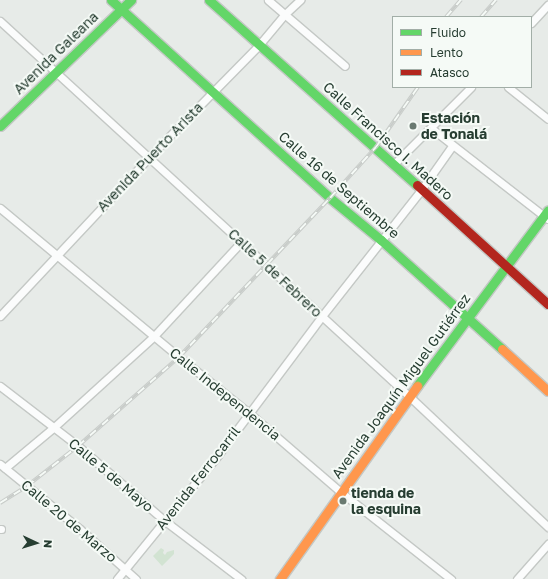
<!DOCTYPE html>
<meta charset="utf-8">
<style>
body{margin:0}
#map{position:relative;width:548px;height:579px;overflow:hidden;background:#e7ebe8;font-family:"Golos Text",sans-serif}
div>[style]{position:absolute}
.green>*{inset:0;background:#d2e3d2}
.roads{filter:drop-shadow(1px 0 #c4c8c5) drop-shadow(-1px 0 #c4c8c5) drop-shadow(0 1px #c4c8c5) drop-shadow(0 -1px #c4c8c5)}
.street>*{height:7px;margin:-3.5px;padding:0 3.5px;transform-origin:3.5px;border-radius:3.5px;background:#fbfcfc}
.fast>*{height:9px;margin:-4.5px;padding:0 4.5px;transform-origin:4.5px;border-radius:4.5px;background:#63d668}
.slow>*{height:9px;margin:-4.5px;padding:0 4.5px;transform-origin:4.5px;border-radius:4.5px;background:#ff974d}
.jam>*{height:9px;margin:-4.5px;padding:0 4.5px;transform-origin:4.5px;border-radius:4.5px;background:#b3261e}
.rail>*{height:4px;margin-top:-2px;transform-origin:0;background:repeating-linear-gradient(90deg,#f5faf6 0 8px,#c8ccc9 0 16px);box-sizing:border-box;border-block:1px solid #c8ccc9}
.dots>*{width:11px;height:11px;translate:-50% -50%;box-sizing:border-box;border:2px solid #f5faf6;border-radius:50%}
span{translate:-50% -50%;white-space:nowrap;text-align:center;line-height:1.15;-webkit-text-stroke:4px #f5faf6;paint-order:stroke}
.street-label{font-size:14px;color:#263d31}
.poi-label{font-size:14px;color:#263d31;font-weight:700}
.left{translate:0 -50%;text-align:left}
.legend{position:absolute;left:392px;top:16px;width:140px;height:72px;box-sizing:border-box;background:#f5faf6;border:1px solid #a2aea7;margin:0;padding:5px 7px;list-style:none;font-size:12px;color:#263d31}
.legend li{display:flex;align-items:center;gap:8px;height:20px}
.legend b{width:20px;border:1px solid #a2aea7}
.north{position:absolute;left:16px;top:523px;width:40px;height:40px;-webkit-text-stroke:3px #f5faf6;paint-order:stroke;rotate:94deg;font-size:11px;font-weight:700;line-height:16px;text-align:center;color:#263d31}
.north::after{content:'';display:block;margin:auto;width:14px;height:18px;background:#263d31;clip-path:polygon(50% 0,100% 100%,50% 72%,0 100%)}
</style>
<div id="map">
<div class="green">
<i style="clip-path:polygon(161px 548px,164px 550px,163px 553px,165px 555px,167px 552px,174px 550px,174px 554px,162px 566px,153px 556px)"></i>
</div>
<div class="roads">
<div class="street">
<i style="left:268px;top:0;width:101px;rotate:40.6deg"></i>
<i style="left:0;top:21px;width:555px;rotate:42.52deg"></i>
<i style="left:409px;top:396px;width:191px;rotate:43.3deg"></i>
<i style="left:531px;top:23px;width:25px;rotate:-47deg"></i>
<i style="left:508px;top:87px;width:51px;rotate:38.7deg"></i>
<i style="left:431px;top:128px;width:148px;rotate:37.9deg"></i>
<i style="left:394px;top:164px;width:109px;rotate:-45deg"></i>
<i style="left:0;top:208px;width:233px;rotate:39.8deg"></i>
<i style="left:179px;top:357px;width:88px;rotate:38.6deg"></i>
<i style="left:248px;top:412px;width:124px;rotate:40.8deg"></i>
<i style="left:342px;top:493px;width:139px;rotate:38.3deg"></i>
<i style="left:0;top:316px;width:219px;rotate:-46.8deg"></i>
<i style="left:150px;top:156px;width:156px;rotate:-45.5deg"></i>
<i style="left:259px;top:45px;width:40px;rotate:-50deg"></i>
<i style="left:285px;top:14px;width:21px;rotate:-43deg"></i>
<i style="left:0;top:386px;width:98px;rotate:37.6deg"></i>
<i style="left:78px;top:446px;width:115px;rotate:40.8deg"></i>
<i style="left:165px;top:521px;width:96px;rotate:37.3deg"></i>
<i style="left:0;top:464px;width:103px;rotate:39.1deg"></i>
<i style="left:80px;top:529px;width:75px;rotate:41.8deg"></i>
<i style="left:5px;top:468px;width:62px;rotate:-39.8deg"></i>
<i style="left:53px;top:428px;width:137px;rotate:-42.3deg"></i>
<i style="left:154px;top:336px;width:128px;rotate:-47.2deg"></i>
<i style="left:0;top:529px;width:1px"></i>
<i style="left:117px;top:579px;width:160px;rotate:-50.8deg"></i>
<i style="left:218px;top:455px;width:174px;rotate:-53.2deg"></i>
<i style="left:322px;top:316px;width:160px;rotate:-51.8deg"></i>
<i style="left:421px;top:190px;width:54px;rotate:-54.8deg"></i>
<i style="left:517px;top:579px;width:47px;rotate:-48.5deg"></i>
</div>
<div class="fast">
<i style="left:111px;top:0;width:295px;rotate:42.1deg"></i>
<i style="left:330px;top:198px;width:66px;rotate:39.5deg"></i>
<i style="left:381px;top:240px;width:163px;rotate:42deg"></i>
<i style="left:209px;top:0;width:278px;rotate:41.7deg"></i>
<i style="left:0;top:126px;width:182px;rotate:-43.9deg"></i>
<i style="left:417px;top:386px;width:219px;rotate:-53.3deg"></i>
</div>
<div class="slow">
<i style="left:502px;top:349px;width:62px;rotate:42.4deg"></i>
<i style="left:280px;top:579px;width:237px;rotate:-54.6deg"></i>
</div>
<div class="jam">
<i style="left:417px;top:185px;width:177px;rotate:42.3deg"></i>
</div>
</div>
<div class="rail">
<i style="left:446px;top:17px;width:23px;rotate:-49deg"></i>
<i style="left:481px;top:17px;width:23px;rotate:-49deg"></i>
<i style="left:0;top:503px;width:32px;rotate:-32deg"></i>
<i style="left:27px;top:486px;width:65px;rotate:-38.1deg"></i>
<i style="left:78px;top:446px;width:135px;rotate:-41.4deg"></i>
<i style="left:179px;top:357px;width:219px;rotate:-46.5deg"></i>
<i style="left:330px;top:198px;width:69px;rotate:-48deg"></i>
<i style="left:376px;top:147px;width:73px;rotate:-55deg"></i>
</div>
<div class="dots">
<i style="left:413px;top:126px;background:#6a7a71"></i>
<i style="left:343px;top:501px;background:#6a7a71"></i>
</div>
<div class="street-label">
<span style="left:56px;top:53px;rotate:-44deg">Avenida Galeana</span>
<span style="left:388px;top:141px;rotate:42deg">Calle Francisco I. Madero</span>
<span style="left:150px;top:157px;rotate:-46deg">Avenida Puerto Arista</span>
<span style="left:339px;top:185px;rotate:41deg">Calle 16 de Septiembre</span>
<span style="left:275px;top:273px;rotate:43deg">Calle 5 de Febrero</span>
<span style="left:401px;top:386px;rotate:-54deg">Avenida Joaquín Miguel Gutiérrez</span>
<span style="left:225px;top:394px;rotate:39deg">Calle Independencia</span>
<span style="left:111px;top:475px;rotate:40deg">Calle 5 de Mayo</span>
<span style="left:198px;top:478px;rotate:-52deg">Avenida Ferrocarril</span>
<span style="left:69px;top:521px;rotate:40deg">Calle 20 de Marzo</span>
</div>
<div class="poi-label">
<span class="left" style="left:421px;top:126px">Estación<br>de Tonalá</span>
<span class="left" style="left:351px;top:501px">tienda de<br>la esquina</span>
</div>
<ul class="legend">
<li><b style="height:5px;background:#63d668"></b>Fluido</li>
<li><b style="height:5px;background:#ff974d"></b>Lento</li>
<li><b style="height:5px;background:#b3261e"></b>Atasco</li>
</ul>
<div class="north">N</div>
</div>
